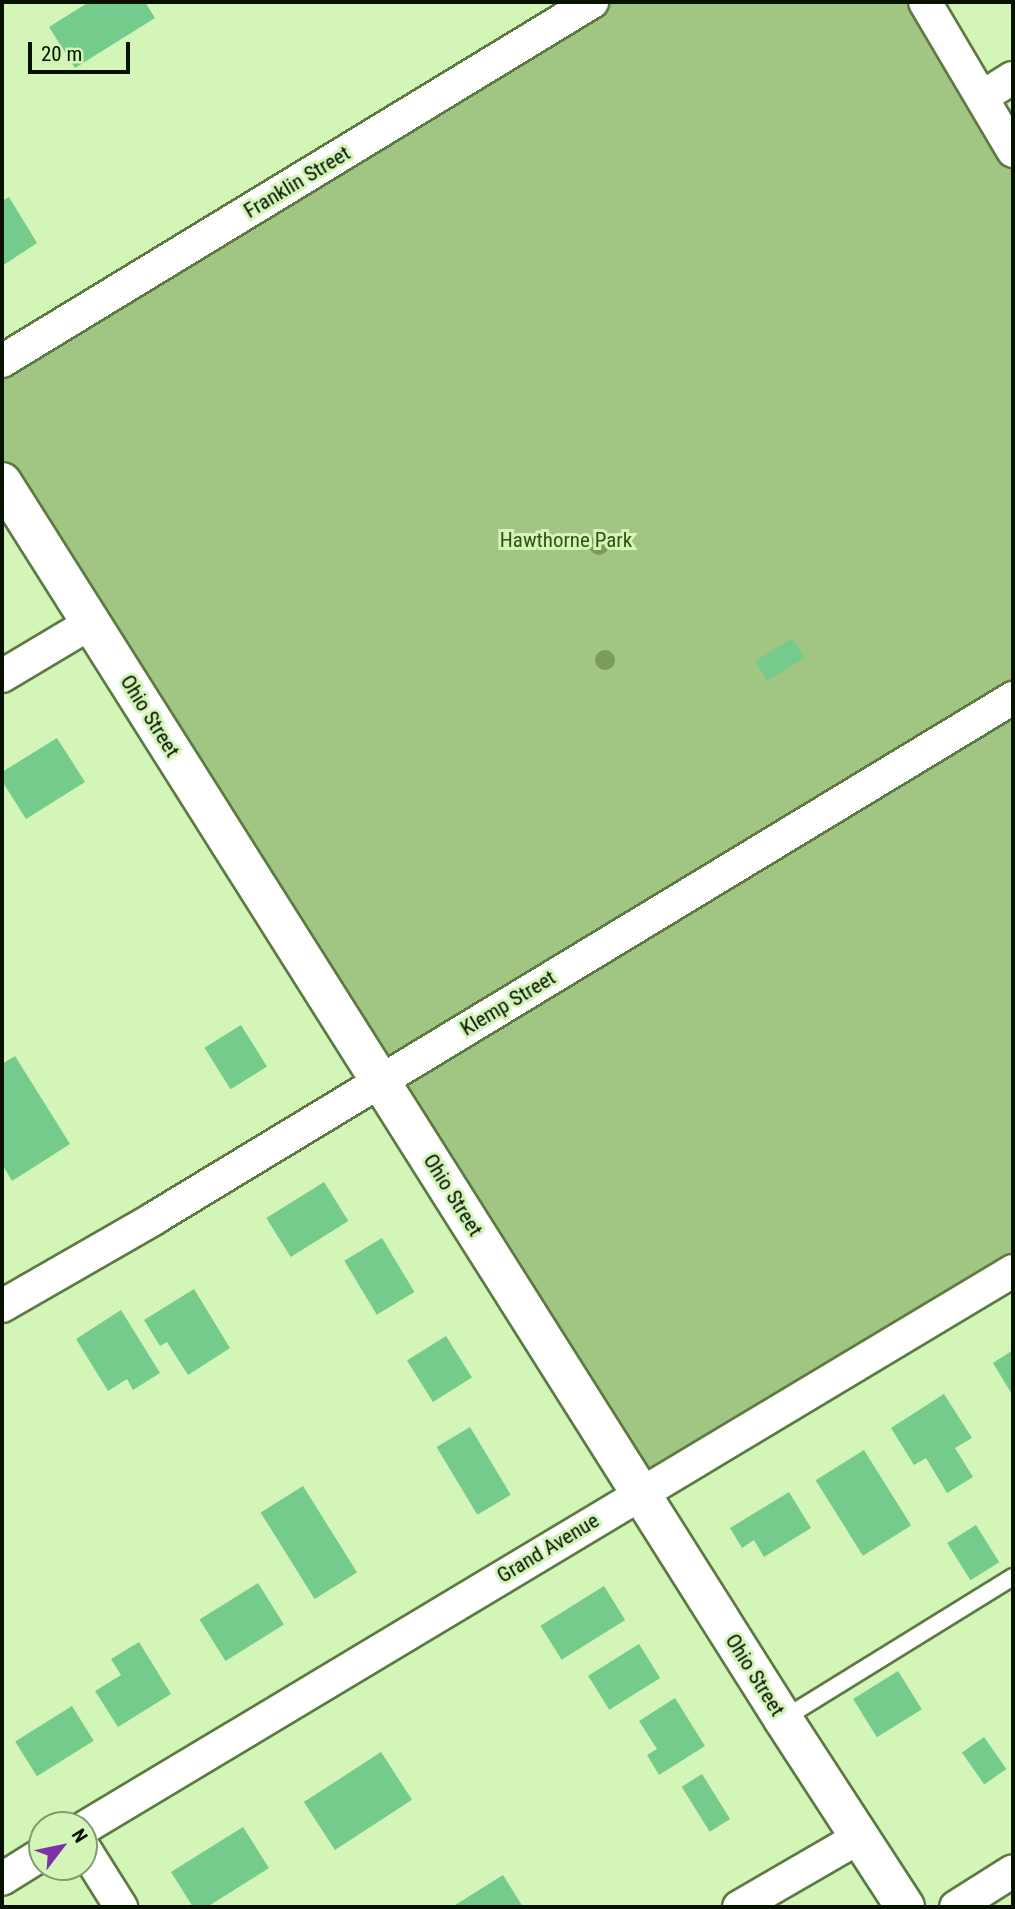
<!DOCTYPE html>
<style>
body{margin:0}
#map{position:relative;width:1015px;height:1909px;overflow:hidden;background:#d3f5b8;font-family:"Roboto Condensed",sans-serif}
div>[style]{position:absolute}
.green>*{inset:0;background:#a1c582}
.building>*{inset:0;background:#74cb8c;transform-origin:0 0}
.roads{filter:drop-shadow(2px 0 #5d7a43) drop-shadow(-2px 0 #5d7a43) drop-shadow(0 2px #5d7a43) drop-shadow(0 -2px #5d7a43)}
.lane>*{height:16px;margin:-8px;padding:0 8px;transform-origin:8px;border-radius:8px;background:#fff}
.street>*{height:32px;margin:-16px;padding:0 16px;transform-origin:16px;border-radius:16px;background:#fff}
.secondary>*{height:38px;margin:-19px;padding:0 19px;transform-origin:19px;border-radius:19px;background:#fff}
.trees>*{width:20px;height:20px;margin:-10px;border-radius:50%;background:#7c9b5e}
span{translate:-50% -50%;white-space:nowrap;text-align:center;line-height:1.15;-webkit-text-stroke:6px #d3f5b8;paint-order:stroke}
.street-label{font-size:21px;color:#071100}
.park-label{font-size:21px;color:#345115}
.frame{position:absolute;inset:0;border:4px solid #071100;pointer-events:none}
.north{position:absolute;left:28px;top:1811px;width:70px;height:70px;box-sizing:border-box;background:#d3f5b8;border:2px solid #819a6e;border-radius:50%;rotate:58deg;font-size:19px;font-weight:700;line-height:28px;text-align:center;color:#071100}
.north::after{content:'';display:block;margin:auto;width:24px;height:32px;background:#7e33a5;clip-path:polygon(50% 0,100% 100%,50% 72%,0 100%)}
.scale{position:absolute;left:28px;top:42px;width:102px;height:32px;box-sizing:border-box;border:4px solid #071100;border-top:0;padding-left:9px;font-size:21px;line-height:24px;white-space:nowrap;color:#071100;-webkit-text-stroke:5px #d3f5b8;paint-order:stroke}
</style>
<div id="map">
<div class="green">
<i style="clip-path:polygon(592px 2px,925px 2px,1013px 151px,1013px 1271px,640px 1492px,2px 482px,2px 361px)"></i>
</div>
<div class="building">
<i style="clip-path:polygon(89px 2px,145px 2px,155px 18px,75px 68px,49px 27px)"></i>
<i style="clip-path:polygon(9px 197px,37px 243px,2px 266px,2px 201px)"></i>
<i style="left:793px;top:638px;width:23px;height:44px;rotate:59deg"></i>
<i style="clip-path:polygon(57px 738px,85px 782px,26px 819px,2px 781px,2px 772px)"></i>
<i style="left:241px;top:1025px;width:49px;height:43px;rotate:58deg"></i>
<i style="clip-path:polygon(15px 1056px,70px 1144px,12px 1181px,2px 1164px,2px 1064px)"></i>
<i style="left:324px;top:1182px;width:46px;height:68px;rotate:58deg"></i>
<i style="left:382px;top:1238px;width:63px;height:44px;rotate:59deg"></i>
<i style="clip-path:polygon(194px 1289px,230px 1348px,188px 1375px,167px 1342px,160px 1346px,144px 1320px)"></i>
<i style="clip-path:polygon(121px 1310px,160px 1373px,133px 1390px,127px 1379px,108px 1391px,76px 1339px)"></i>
<i style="left:446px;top:1336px;width:49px;height:46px;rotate:58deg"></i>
<i style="clip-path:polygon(1013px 1350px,1013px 1396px,993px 1363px)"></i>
<i style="clip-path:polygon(944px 1394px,972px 1438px,955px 1448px,973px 1477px,947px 1493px,926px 1458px,914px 1465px,891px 1428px)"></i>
<i style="left:470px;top:1427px;width:79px;height:39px;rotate:59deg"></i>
<i style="left:864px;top:1450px;width:89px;height:57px;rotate:58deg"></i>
<i style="left:303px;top:1486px;width:102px;height:50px;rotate:58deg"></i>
<i style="clip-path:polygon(789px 1492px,811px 1528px,764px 1557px,754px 1540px,742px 1548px,730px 1528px)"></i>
<i style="left:976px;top:1525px;width:44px;height:34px;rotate:58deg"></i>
<i style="left:258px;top:1583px;width:49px;height:69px;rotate:58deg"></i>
<i style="left:604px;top:1586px;width:40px;height:75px;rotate:58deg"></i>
<i style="clip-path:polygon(139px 1642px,171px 1694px,118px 1727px,95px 1691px,121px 1675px,111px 1659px)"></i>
<i style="left:639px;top:1644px;width:40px;height:60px;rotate:58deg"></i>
<i style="left:898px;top:1671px;width:45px;height:53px;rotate:58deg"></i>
<i style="clip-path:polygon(675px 1698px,705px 1746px,659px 1775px,647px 1755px,657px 1749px,639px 1721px)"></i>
<i style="left:72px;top:1706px;width:41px;height:67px;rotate:58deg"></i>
<i style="left:984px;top:1737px;width:39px;height:27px;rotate:55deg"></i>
<i style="left:381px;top:1752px;width:57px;height:92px;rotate:57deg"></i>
<i style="left:702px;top:1774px;width:53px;height:24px;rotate:58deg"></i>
<i style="clip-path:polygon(243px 1827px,269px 1868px,207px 1907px,193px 1907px,171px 1872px)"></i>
<i style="clip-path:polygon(503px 1875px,523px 1907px,452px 1907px)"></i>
</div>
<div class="roads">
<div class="lane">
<i style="left:783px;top:1719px;width:270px;rotate:-31.7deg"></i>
</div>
<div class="street">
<i style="left:925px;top:2px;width:173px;rotate:59.4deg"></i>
<i style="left:982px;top:97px;width:36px;rotate:-32deg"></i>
<i style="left:2px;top:361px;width:691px;rotate:-31.32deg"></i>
<i style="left:2px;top:676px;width:104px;rotate:-30.8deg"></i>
<i style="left:2px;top:1306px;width:174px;rotate:-29.9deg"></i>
<i style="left:153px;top:1219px;width:1006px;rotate:-31.21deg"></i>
<i style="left:84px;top:1828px;width:1083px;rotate:-30.95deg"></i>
<i style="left:84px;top:1848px;width:70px;rotate:57.9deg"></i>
<i style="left:2px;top:1879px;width:47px;rotate:-32deg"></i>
<i style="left:739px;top:1907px;width:138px;rotate:-30.1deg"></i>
<i style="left:956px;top:1907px;width:67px;rotate:-32.3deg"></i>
</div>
<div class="secondary">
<i style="left:2px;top:482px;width:1463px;rotate:57.73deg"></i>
<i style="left:783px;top:1719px;width:224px;rotate:57deg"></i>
</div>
</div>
<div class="trees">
<i style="left:599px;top:545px"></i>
<i style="left:605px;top:660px"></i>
</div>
<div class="street-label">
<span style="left:297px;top:182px;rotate:-31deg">Franklin Street</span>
<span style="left:150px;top:716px;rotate:58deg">Ohio Street</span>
<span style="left:508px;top:1003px;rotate:-31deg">Klemp Street</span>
<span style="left:453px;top:1195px;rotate:58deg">Ohio Street</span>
<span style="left:548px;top:1548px;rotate:-31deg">Grand Avenue</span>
<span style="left:755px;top:1675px;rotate:58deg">Ohio Street</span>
</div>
<div class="park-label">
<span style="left:566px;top:540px">Hawthorne Park</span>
</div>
<div class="frame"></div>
<div class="north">N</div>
<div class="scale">20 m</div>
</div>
